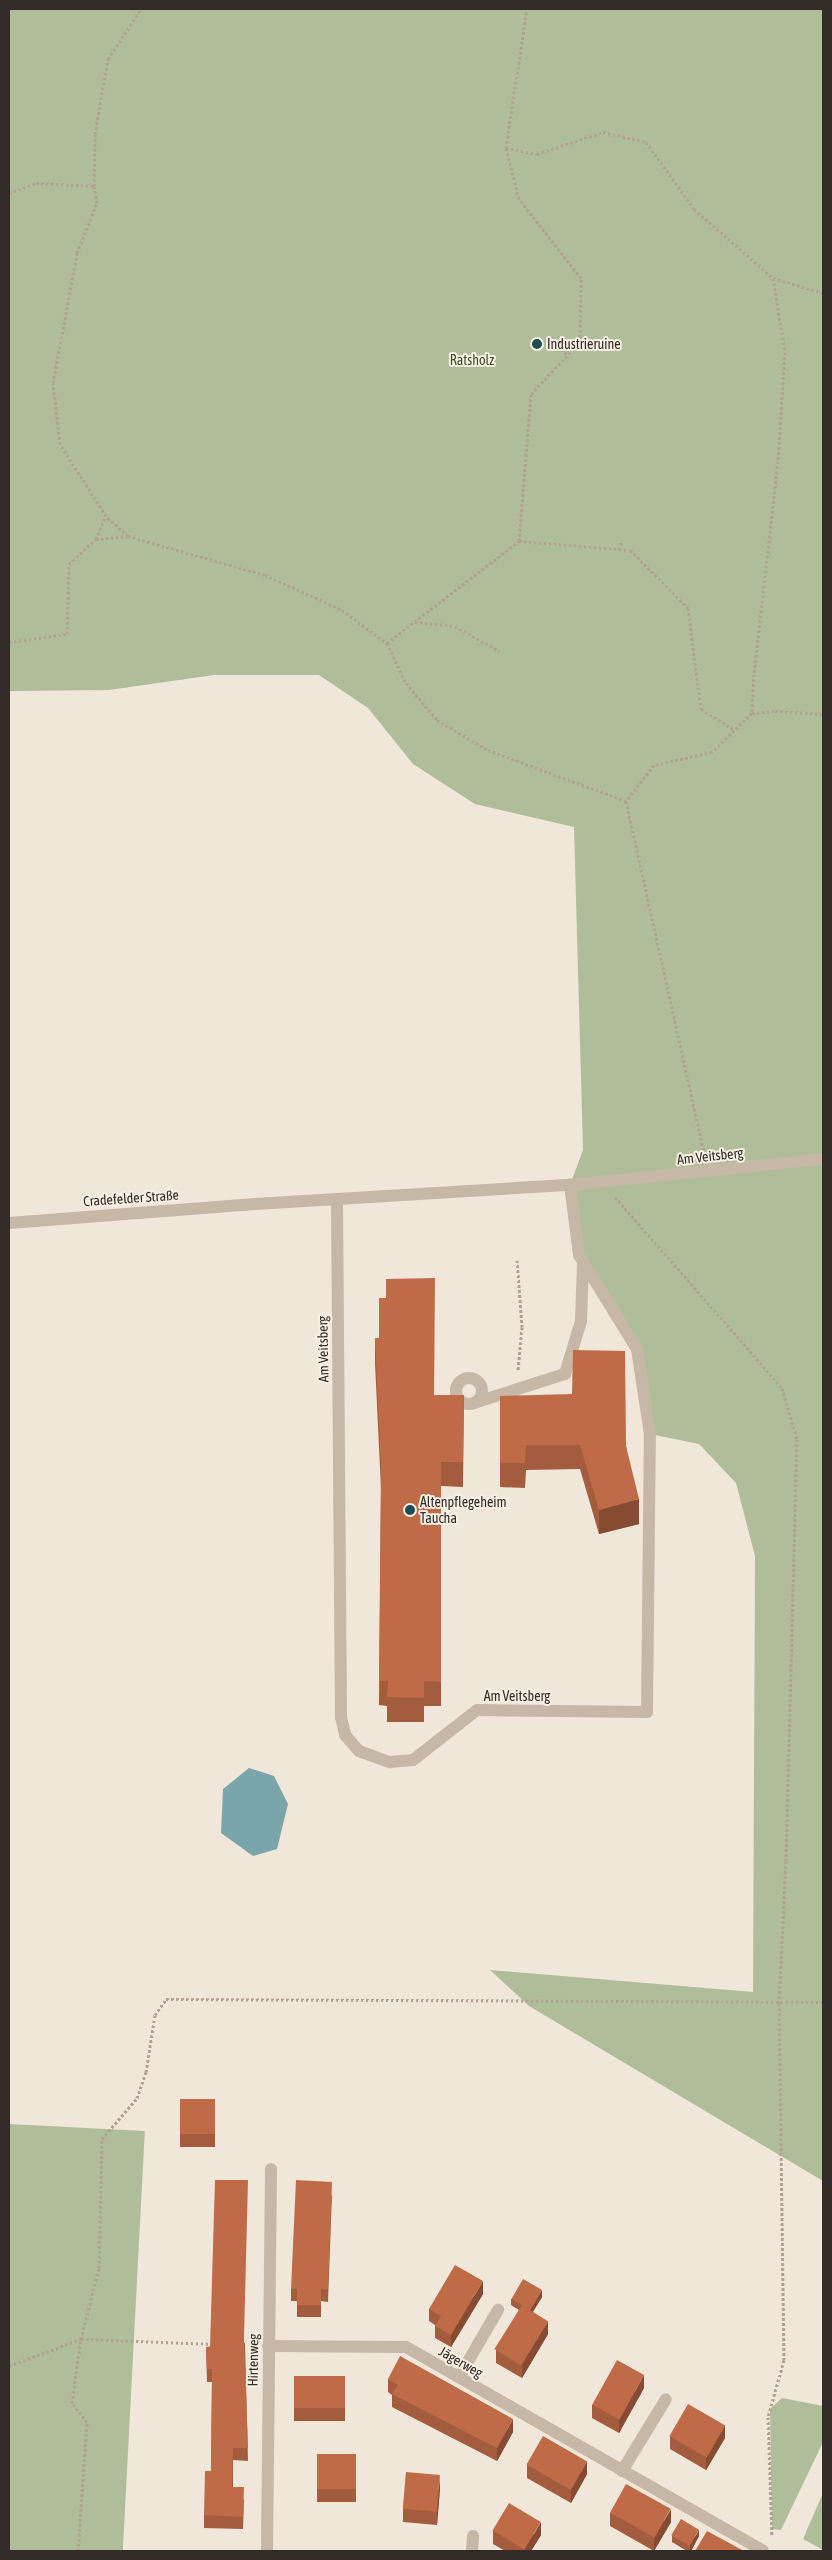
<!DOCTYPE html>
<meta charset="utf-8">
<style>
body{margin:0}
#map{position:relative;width:832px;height:2560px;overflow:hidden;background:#f0e6d9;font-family:"Asap Condensed",sans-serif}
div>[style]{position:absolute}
.green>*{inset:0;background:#b0bd9b;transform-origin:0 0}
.water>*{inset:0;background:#7aa6ab}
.path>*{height:3px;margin-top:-1.5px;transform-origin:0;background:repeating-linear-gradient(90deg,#b2a191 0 2.5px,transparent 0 5px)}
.minor>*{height:12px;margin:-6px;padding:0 6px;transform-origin:6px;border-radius:6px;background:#c7b7a6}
.minor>.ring{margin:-6px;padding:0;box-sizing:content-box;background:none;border:12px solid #c7b7a6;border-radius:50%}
.wall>*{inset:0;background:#a45c3e;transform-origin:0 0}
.shaded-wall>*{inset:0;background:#864b32}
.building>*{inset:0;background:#bf6b48;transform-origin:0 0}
.dots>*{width:14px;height:14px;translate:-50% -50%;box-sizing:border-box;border:2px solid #f8f0e5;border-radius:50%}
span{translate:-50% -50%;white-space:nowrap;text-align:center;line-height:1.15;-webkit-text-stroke:4px #f8f0e5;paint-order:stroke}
.poi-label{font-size:14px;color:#332b27}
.left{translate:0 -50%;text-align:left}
.park-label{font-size:14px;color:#41502c}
.street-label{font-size:14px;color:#332b27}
.frame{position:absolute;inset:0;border:10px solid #332b27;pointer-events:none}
</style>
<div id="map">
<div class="green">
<i style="clip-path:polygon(9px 9px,823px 9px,823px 2181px,529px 2006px,490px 1970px,753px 1992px,755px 1556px,736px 1483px,699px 1444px,650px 1434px,637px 1349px,579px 1255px,570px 1185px,583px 1150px,574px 827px,475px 804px,413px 764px,368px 708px,319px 675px,214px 675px,109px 690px,9px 691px)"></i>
<i style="left:9px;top:2124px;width:136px;height:427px;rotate:3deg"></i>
<i style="clip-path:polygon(782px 2398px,823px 2406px,823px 2442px,781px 2530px,772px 2529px,770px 2409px)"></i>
<i style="clip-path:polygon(823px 2493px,823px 2550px,803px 2539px)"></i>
</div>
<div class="water">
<i style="clip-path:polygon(249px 1768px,274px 1776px,288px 1804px,277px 1849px,253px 1856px,221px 1833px,223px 1789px)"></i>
</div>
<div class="path">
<i style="left:506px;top:148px;width:32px;rotate:11deg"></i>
<i style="left:537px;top:154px;width:70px;rotate:-18.4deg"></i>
<i style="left:603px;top:132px;width:44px;rotate:13.1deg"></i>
<i style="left:646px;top:142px;width:82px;rotate:54.4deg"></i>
<i style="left:694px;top:209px;width:105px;rotate:41.1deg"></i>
<i style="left:773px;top:278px;width:75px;rotate:80.8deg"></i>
<i style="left:785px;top:352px;width:109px;rotate:93.7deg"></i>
<i style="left:778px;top:461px;width:214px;rotate:96.4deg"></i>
<i style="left:754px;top:674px;width:39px;rotate:93deg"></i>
<i style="left:752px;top:713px;width:56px;rotate:135.7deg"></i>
<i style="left:712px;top:752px;width:59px;rotate:167.4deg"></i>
<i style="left:654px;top:765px;width:46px;rotate:127.9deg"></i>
<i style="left:9px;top:193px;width:29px;rotate:-20deg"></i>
<i style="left:36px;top:183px;width:58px;rotate:3deg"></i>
<i style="left:773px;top:278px;width:52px;rotate:16.7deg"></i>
<i style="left:561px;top:349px;width:9px;rotate:41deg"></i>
<i style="left:128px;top:536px;width:30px;rotate:-138deg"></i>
<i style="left:106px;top:516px;width:85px;rotate:-122.6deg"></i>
<i style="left:60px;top:444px;width:61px;rotate:-96.5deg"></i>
<i style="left:53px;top:383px;width:132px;rotate:-79.5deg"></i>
<i style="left:77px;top:253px;width:54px;rotate:-68.2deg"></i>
<i style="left:97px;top:203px;width:17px;rotate:-100deg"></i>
<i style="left:94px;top:186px;width:52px;rotate:-88.9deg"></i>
<i style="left:95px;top:134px;width:76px;rotate:-80.2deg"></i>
<i style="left:108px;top:59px;width:60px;rotate:-56.6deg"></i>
<i style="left:96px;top:539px;width:25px;rotate:-67deg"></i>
<i style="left:519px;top:541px;width:147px;rotate:-85.3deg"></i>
<i style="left:531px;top:394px;width:71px;rotate:-46.7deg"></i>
<i style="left:580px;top:342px;width:64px;rotate:-89.1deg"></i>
<i style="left:581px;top:278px;width:100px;rotate:-128.1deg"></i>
<i style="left:519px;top:199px;width:53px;rotate:-104.3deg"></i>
<i style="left:506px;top:148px;width:141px;rotate:-81.4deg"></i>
<i style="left:619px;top:550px;width:10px;rotate:-73deg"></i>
<i style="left:415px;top:622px;width:40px;rotate:5.7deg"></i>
<i style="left:455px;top:626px;width:51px;rotate:29.6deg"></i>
<i style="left:9px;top:642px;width:59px;rotate:-7.9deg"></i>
<i style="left:67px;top:634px;width:70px;rotate:-88.4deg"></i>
<i style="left:69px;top:564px;width:37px;rotate:-43deg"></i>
<i style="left:96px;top:539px;width:32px;rotate:-5deg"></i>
<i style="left:128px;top:536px;width:142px;rotate:15.9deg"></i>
<i style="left:265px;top:575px;width:85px;rotate:24.4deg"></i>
<i style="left:342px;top:610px;width:56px;rotate:36.3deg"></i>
<i style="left:387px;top:643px;width:44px;rotate:64.6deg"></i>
<i style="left:406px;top:683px;width:48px;rotate:50deg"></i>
<i style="left:437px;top:720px;width:59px;rotate:30.5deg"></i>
<i style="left:488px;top:750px;width:147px;rotate:20.3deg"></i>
<i style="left:387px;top:643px;width:167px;rotate:-37.7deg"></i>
<i style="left:519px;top:541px;width:111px;rotate:4.6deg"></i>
<i style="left:630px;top:550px;width:82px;rotate:45deg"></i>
<i style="left:688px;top:608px;width:102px;rotate:82.7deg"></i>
<i style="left:701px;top:709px;width:39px;rotate:32deg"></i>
<i style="left:752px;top:713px;width:23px;rotate:-5deg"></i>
<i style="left:775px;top:711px;width:48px;rotate:3.6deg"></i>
<i style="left:626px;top:801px;width:362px;rotate:77.5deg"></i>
<i style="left:615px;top:1197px;width:254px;rotate:48.8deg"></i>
<i style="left:782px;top:1388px;width:53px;rotate:73.6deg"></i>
<i style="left:797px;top:1439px;width:422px;rotate:91.5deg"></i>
<i style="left:786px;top:1861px;width:142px;rotate:92.8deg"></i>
<i style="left:779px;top:2003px;width:357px;rotate:89.2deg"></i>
<i style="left:784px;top:2360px;width:59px;rotate:105.7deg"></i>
<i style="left:768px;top:2417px;width:119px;rotate:88.1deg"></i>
<i style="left:517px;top:1260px;width:67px;rotate:85.7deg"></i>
<i style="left:522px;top:1327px;width:44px;rotate:95.2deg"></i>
<i style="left:9px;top:2366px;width:77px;rotate:-20.6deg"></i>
<i style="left:81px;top:2339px;width:134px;rotate:2.1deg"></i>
<i style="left:78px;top:2551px;width:129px;rotate:-86deg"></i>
<i style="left:87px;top:2422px;width:24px;rotate:-128deg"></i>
<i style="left:72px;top:2403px;width:65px;rotate:-82deg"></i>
<i style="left:81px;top:2339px;width:73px;rotate:-75.8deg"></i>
<i style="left:99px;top:2268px;width:129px;rotate:-88.7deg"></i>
<i style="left:102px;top:2139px;width:54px;rotate:-49.5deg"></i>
<i style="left:137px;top:2098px;width:28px;rotate:-71deg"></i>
<i style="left:146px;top:2072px;width:58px;rotate:-81deg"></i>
<i style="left:155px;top:2015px;width:19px;rotate:-55deg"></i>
<i style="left:166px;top:1999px;width:657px;rotate:0.26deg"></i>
</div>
<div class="minor">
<i style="left:337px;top:1199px;width:518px;rotate:89.56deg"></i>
<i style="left:341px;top:1717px;width:18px;rotate:77deg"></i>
<i style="left:345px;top:1735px;width:21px;rotate:49deg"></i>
<i style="left:359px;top:1751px;width:33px;rotate:20deg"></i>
<i style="left:390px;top:1762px;width:23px;rotate:-5deg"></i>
<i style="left:413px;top:1760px;width:81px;rotate:-38deg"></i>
<i style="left:477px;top:1710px;width:170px;rotate:0.7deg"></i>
<i style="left:647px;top:1712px;width:278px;rotate:-89.4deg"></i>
<i style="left:650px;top:1434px;width:86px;rotate:-98.7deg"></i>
<i style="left:637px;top:1349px;width:110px;rotate:-121.7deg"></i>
<i style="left:579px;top:1255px;width:71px;rotate:-97.3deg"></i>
<i style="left:9px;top:1223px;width:247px;rotate:-4.4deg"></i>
<i style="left:255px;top:1204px;width:316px;rotate:-3.5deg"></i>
<i style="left:570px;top:1185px;width:254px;rotate:-5.9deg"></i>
<i class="ring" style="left:456px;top:1378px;width:14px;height:14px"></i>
<i style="left:474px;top:1403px;width:96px;rotate:-17.7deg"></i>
<i style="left:565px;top:1374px;width:55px;rotate:-73.2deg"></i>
<i style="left:581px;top:1321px;width:56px;rotate:-88deg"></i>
<i style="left:268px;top:2346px;width:138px;rotate:0.4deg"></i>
<i style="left:406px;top:2347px;width:411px;rotate:29.7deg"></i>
<i style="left:459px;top:2377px;width:78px;rotate:-59.8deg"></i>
<i style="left:622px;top:2471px;width:84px;rotate:-58.6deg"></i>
<i style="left:267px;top:2551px;width:382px;rotate:-89.4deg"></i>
<i style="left:472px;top:2551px;width:15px;rotate:-86deg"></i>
</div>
<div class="wall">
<i style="clip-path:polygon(375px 1338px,434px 1395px,464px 1395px,463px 1487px,441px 1486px,441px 1706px,424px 1706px,424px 1722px,387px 1722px,387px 1706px,379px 1705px,381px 1489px,375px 1363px)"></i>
<i style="clip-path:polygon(500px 1396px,626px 1446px,639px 1524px,599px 1534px,580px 1469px,526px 1470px,525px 1488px,500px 1487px)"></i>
<i style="left:180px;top:2099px;width:35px;height:48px"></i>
<i style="clip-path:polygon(332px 2194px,328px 2302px,321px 2301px,321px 2317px,297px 2317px,297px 2301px,291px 2301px,291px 2289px)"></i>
<i style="clip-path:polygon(483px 2294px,451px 2347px,435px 2338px,435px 2325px,429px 2321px,429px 2309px)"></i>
<i style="clip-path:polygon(542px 2297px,533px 2312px,548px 2334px,522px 2378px,496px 2363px,496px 2350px,519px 2310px,511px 2305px,511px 2299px)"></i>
<i style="clip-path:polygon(245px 2343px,248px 2461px,233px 2460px,233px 2487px,244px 2500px,243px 2529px,204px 2528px,204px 2515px,211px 2471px,212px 2382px,207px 2382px,206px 2347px)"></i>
<i style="left:294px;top:2376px;width:51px;height:45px"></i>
<i style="clip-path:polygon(388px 2379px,513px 2432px,497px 2461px,392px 2407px,392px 2395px,388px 2392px)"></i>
<i style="clip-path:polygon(644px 2388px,619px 2433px,592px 2418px,592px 2405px)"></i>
<i style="clip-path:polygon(670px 2436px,725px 2438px,706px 2470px,670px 2449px)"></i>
<i style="left:317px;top:2454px;width:39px;height:48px"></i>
<i style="clip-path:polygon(527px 2465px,587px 2474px,571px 2503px,527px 2478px)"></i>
<i style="clip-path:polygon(440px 2488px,437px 2525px,403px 2522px,403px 2509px)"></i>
<i style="clip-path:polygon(610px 2513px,671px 2522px,654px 2551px,610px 2526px)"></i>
<i style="clip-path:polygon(493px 2531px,541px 2535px,531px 2551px,505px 2551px,493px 2544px)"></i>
<i style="clip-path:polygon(672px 2536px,699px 2536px,691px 2551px,687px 2551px,672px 2542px)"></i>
</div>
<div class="shaded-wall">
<i style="clip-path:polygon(639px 1499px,639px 1524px,599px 1534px,599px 1510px)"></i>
<i style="clip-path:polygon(483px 2281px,483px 2294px,451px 2347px,451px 2335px)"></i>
<i style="clip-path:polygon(542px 2290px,542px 2297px,530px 2316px,530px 2310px)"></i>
<i style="clip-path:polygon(548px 2321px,548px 2334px,522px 2378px,522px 2365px)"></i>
<i style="clip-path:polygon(644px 2375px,644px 2388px,619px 2433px,619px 2420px)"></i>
<i style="clip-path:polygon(513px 2419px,513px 2432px,497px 2461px,497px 2448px)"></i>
<i style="clip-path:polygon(725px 2425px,725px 2438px,706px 2470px,706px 2457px)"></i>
<i style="clip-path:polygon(587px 2461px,587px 2474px,571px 2503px,571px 2490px)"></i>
<i style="clip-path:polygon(440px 2475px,440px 2488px,437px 2525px,437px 2512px)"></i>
<i style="clip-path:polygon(671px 2509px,671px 2522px,654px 2551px,654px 2538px)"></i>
<i style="clip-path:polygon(541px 2522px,541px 2535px,531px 2551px,525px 2551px,525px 2549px)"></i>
<i style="clip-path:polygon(699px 2530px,699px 2536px,691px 2551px,690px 2551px,690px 2546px)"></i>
</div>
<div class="building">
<i style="clip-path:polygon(435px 1278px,434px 1395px,464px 1395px,463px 1462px,441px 1462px,441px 1682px,424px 1681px,424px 1698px,387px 1697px,388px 1681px,379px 1681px,381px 1469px,375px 1338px,379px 1338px,379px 1298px,386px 1298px,386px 1279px)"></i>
<i style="clip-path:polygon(573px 1350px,625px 1351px,626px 1446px,639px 1499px,599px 1510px,580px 1445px,526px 1445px,525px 1463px,500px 1463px,500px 1396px,572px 1394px)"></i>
<i style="left:180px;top:2099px;width:35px;height:35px"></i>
<i style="clip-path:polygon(215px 2180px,248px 2180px,244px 2337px,248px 2448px,233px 2448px,232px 2487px,244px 2487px,243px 2517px,204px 2515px,205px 2471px,211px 2471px,212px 2369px,207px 2369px,206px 2347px,210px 2347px)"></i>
<i style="clip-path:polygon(296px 2180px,332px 2182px,328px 2289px,321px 2289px,321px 2305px,297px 2305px,297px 2289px,291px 2289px)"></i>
<i style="clip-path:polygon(455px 2265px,483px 2281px,451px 2335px,435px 2326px,441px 2316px,429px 2309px)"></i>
<i style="left:523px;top:2279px;width:22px;height:23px;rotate:30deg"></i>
<i style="left:522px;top:2305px;width:31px;height:52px;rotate:32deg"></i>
<i style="clip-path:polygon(400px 2356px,513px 2419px,497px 2448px,392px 2394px,398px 2385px,388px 2379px)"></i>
<i style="left:617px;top:2360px;width:31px;height:51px;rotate:29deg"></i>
<i style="left:294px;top:2376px;width:51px;height:32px"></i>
<i style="left:688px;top:2404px;width:43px;height:37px;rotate:30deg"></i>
<i style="left:543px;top:2436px;width:51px;height:33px;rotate:30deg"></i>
<i style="left:317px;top:2454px;width:39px;height:35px"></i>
<i style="left:406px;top:2472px;width:34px;height:37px;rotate:5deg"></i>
<i style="left:626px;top:2484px;width:51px;height:33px;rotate:29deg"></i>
<i style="left:509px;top:2503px;width:37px;height:32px;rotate:31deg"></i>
<i style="left:681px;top:2519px;width:21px;height:19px;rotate:31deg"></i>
<i style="clip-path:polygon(707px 2531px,744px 2551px,695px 2551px)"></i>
<i style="left:214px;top:2550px;width:29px;height:1px"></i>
</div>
<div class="dots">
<i style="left:537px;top:344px;background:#1f4c52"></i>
<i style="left:410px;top:1510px;background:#1f4c52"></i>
</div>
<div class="poi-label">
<span class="left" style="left:547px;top:344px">Industrieruine</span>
<span class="left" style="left:420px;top:1510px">Altenpflegeheim<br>Taucha</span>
</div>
<div class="park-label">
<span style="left:472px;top:360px">Ratsholz</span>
</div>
<div class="street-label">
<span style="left:710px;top:1156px;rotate:-6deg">Am Veitsberg</span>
<span style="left:131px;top:1198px;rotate:-4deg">Cradefelder Straße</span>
<span style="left:323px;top:1349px;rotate:-91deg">Am Veitsberg</span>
<span style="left:517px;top:1696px">Am Veitsberg</span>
<span style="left:253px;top:2360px;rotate:-89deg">Hirtenweg</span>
<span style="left:461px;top:2362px;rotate:30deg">Jägerweg</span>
</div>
<div class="frame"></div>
</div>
